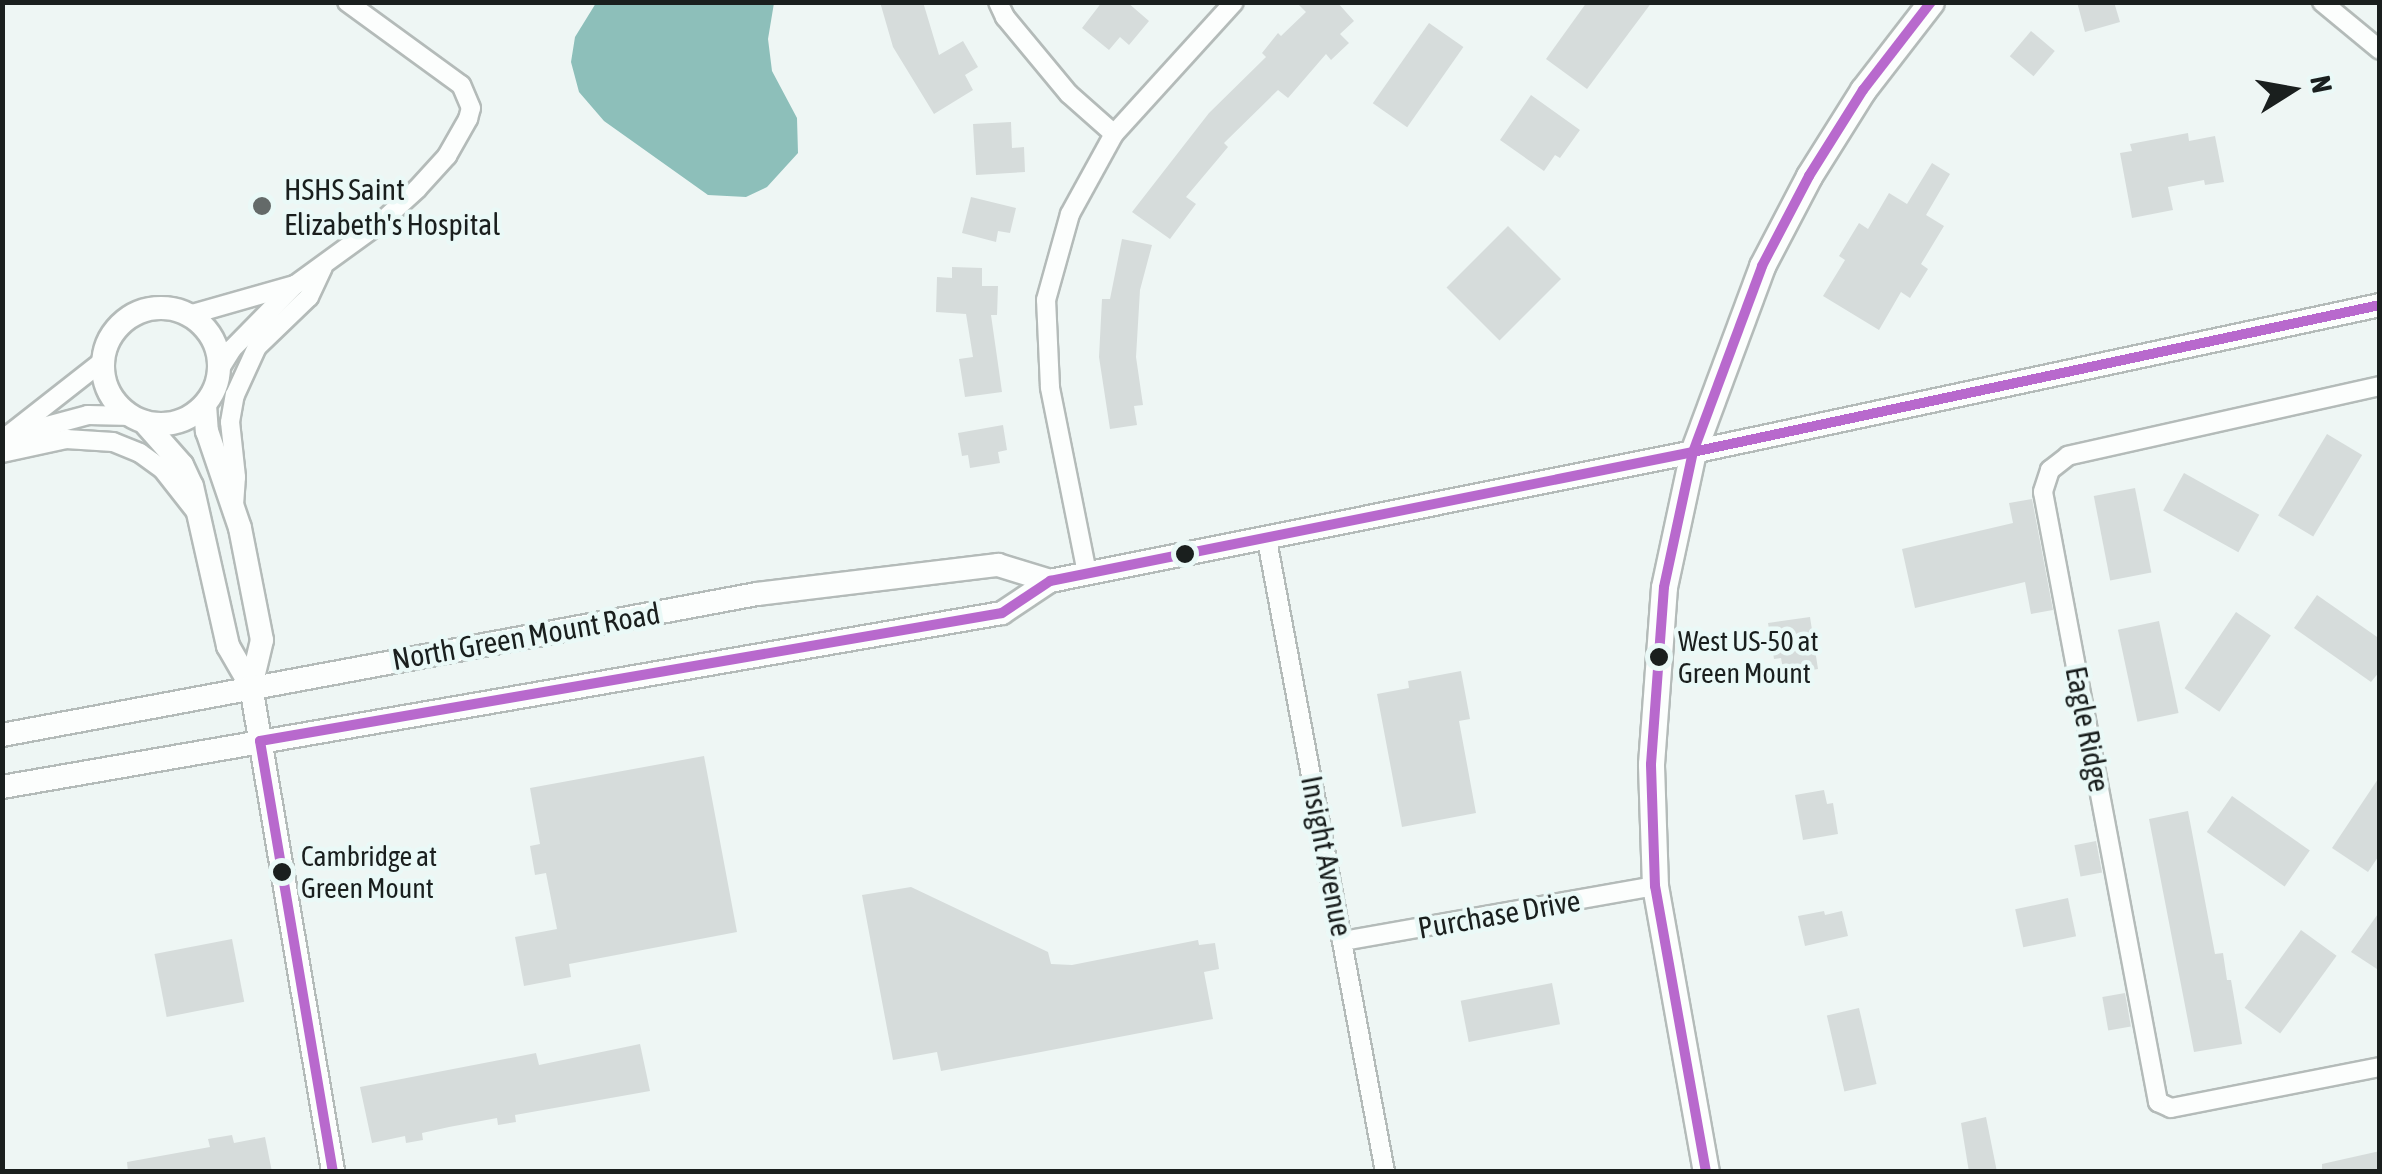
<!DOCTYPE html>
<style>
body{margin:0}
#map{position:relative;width:2382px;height:1174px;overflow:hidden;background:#eef6f4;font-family:"Asap Condensed",sans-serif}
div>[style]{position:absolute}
.water>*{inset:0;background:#8dbfba}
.building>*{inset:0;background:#d6dcdb;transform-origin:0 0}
.roads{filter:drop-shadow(2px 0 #b4bbb9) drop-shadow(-2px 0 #b4bbb9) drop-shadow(0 2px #b4bbb9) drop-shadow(0 -2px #b4bbb9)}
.minor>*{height:18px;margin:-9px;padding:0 9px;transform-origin:9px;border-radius:9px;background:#fcfefd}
.tertiary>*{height:22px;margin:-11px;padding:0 11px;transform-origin:11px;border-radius:11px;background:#fcfefd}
.tertiary>.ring{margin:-11px;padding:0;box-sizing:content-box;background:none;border:22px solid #fcfefd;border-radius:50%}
.secondary>*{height:25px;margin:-12.5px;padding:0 12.5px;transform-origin:12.5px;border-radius:12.5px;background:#fcfefd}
.bus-1>*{height:10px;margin:-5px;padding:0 5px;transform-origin:5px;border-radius:5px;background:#b869cd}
.dots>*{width:28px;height:28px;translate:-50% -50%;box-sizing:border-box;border:5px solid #eaf9f7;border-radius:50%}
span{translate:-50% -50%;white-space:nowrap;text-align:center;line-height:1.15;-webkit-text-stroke:9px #eaf9f7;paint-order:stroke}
.bus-label{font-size:28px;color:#1a1f1e}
.left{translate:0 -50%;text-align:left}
.poi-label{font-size:30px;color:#1a1f1e}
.street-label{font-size:30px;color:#1a1f1e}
.frame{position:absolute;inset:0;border:5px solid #1a1f1e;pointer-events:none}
.north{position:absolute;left:2242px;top:40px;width:100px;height:100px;-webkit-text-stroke:8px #eaf9f7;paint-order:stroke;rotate:79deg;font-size:28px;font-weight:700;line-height:40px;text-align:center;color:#1a1f1e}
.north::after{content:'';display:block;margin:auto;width:35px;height:45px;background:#1a1f1e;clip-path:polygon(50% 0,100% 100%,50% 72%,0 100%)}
</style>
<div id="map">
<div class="water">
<i style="clip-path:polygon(596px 3px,774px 3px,768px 39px,772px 71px,797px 118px,798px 153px,767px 187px,746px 197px,708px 195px,604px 121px,579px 92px,571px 62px,575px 37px)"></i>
</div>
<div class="building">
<i style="clip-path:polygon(880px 2px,923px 2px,939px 55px,963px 41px,978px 67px,965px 75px,973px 90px,934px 114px,893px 47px)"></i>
<i style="clip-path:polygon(1102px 2px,1127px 2px,1149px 21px,1129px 45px,1120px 37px,1109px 50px,1082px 28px)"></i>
<i style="clip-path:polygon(1296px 2px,1337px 2px,1354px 21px,1340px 34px,1349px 43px,1331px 60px,1326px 54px,1288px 98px,1278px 90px,1224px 143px,1228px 147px,1186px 197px,1196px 204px,1170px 239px,1132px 212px,1209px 113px,1266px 57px,1262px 53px,1278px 33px,1281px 36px,1306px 12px)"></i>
<i style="clip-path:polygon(1587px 2px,1652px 2px,1587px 89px,1546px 59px)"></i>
<i style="clip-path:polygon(2077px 2px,2114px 2px,2120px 22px,2085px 32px)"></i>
<i style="left:1429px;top:23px;width:42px;height:98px;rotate:35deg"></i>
<i style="left:2031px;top:31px;width:31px;height:33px;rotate:40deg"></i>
<i style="clip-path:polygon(1531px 95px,1580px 130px,1560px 158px,1555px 155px,1544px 171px,1500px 140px)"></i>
<i style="clip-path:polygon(1011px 122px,1012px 148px,1024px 147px,1025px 172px,976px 175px,973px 124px)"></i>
<i style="clip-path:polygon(2188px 133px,2189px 141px,2215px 136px,2224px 182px,2205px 185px,2204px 180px,2168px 187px,2173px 210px,2132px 218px,2120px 153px,2132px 151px,2130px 144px)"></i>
<i style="clip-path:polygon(1932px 163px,1950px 174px,1926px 215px,1944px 226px,1921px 264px,1928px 269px,1910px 298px,1901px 292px,1879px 330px,1823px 296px,1845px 260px,1839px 256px,1859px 223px,1868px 229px,1889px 193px,1907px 204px)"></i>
<i style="clip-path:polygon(971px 197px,1016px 208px,1010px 233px,998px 231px,996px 242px,962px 233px)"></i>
<i style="left:1508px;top:226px;width:75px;height:87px;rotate:45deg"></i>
<i style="clip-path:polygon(1122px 239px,1152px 245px,1140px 290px,1136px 357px,1143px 405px,1134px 406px,1137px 425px,1110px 429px,1099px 357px,1102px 299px,1110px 299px)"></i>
<i style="clip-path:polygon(952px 267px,982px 268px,982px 286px,998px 286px,997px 315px,991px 315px,1002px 392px,965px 397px,959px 359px,973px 357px,966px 314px,936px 312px,937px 277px,952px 278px)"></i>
<i style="clip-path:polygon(1003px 425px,1007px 450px,998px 452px,1000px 463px,970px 468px,968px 455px,962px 456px,958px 433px)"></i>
<i style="left:2327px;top:434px;width:41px;height:95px;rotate:31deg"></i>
<i style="left:2184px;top:473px;width:86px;height:43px;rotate:29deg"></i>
<i style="left:2135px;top:488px;width:86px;height:42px;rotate:79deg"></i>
<i style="clip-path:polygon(2032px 499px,2053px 610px,2031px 614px,2025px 582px,1915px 608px,1902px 549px,2013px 523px,2009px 503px)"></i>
<i style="clip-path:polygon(2317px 595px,2380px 639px,2380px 671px,2371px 682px,2294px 628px)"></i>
<i style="left:2236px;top:612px;width:42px;height:92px;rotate:34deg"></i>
<i style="clip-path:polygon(1810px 617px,1818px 669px,1784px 675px,1781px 658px,1774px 659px,1768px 623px)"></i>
<i style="left:2159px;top:621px;width:94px;height:42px;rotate:78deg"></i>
<i style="clip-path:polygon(1461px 671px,1470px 719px,1459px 721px,1476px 813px,1402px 827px,1377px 694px,1409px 688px,1408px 681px)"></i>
<i style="clip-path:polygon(704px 756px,737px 932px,569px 964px,571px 977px,524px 986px,515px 937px,557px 929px,546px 873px,535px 875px,530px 846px,540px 844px,530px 788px)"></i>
<i style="clip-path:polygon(2380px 776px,2380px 854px,2368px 872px,2332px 848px)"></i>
<i style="clip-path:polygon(1824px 790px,1827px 804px,1833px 803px,1838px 834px,1803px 840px,1795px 795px)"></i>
<i style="left:2232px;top:796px;width:95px;height:44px;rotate:35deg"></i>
<i style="clip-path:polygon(2188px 811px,2215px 954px,2223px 953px,2227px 980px,2231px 980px,2242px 1044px,2194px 1052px,2149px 819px)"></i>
<i style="left:2096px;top:841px;width:32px;height:22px;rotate:79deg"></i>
<i style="clip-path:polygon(911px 887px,1048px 952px,1051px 964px,1072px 965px,1198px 940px,1199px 945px,1215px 943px,1219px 969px,1204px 972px,1213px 1019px,941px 1071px,937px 1052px,893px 1060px,862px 895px)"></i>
<i style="left:2068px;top:898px;width:39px;height:54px;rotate:78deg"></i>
<i style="clip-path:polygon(1824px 911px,1825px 915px,1842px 911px,1848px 936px,1805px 946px,1798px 916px)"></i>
<i style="clip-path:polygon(2380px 911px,2380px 971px,2351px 952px)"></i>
<i style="left:2301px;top:930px;width:44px;height:96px;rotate:36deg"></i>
<i style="left:232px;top:939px;width:64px;height:79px;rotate:79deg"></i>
<i style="left:1552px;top:983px;width:42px;height:93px;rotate:79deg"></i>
<i style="left:2125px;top:993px;width:34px;height:23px;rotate:80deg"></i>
<i style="left:1859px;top:1008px;width:78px;height:33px;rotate:77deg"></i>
<i style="clip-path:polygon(640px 1044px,650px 1091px,515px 1115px,516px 1122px,498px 1125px,497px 1118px,449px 1127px,422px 1133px,423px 1140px,406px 1143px,405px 1136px,372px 1143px,360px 1087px,536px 1053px,539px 1065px)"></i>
<i style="clip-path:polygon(1986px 1117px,1997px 1172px,1969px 1172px,1961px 1123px)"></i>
<i style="clip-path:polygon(232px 1135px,234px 1143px,265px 1137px,272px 1172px,128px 1172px,127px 1162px,210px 1147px,208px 1139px)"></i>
<i style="clip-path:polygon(2380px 1151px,2380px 1172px,2322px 1172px,2322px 1164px)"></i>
</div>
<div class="roads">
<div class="minor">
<i style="left:998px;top:2px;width:17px;rotate:65deg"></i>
<i style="left:1005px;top:17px;width:100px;rotate:50.3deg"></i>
<i style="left:1069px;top:94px;width:60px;rotate:41.6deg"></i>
<i style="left:2322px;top:2px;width:75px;rotate:39.6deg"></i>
<i style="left:189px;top:315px;width:109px;rotate:-15.9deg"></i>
<i style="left:219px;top:370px;width:25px;rotate:-58deg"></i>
<i style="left:232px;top:349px;width:90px;rotate:-45.5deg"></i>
<i style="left:295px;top:285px;width:104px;rotate:-36deg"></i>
<i style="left:379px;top:224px;width:52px;rotate:-42.6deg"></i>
<i style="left:417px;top:189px;width:45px;rotate:-47.7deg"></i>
<i style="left:447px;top:156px;width:43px;rotate:-60.4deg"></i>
<i style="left:468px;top:119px;width:11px;rotate:-75deg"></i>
<i style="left:471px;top:108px;width:25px;rotate:-113deg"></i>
<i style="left:461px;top:85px;width:141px;rotate:-143.9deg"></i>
<i style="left:2380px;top:386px;width:320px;rotate:167.4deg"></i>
<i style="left:2068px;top:456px;width:23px;rotate:142deg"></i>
<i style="left:2050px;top:470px;width:23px;rotate:108deg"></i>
<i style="left:2043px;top:492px;width:621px;rotate:79.32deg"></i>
<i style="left:2158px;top:1102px;width:14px;rotate:25deg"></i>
<i style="left:2171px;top:1108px;width:213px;rotate:-11.1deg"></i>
<i style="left:6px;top:437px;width:85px;rotate:-15deg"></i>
<i style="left:88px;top:415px;width:44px;rotate:1.3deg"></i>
<i style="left:2px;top:440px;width:130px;rotate:-38.1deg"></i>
<i style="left:2px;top:453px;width:66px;rotate:-12.3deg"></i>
<i style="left:66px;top:439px;width:47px;rotate:3.7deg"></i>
<i style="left:113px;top:442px;width:29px;rotate:22deg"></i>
<i style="left:140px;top:453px;width:29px;rotate:36deg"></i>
<i style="left:163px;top:470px;width:53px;rotate:51.8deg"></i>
<i style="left:234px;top:505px;width:28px;rotate:-86deg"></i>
<i style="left:236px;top:477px;width:55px;rotate:-96.2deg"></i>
<i style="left:230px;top:422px;width:27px;rotate:-80deg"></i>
<i style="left:235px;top:395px;width:53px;rotate:-65.4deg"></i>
<i style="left:257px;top:347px;width:72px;rotate:-43.9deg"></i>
<i style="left:309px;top:297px;width:33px;rotate:-65deg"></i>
<i style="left:1267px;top:540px;width:643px;rotate:79.42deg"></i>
<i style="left:1087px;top:573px;width:190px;rotate:-101.3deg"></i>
<i style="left:1050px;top:387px;width:87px;rotate:-92.6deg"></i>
<i style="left:1046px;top:300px;width:89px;rotate:-74.4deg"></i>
<i style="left:1070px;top:214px;width:91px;rotate:-61.2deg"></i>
<i style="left:1114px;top:134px;width:178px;rotate:-47.7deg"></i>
<i style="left:1343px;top:941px;width:317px;rotate:-10deg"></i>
</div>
<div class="tertiary">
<i class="ring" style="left:103px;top:308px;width:94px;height:94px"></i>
<i style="left:205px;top:405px;width:26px;rotate:86deg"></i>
<i style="left:207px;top:431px;width:102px;rotate:71.2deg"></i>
<i style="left:240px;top:528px;width:114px;rotate:78.9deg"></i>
<i style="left:262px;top:640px;width:47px;rotate:103.4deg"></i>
<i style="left:144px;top:422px;width:57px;rotate:48.5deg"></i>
<i style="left:182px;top:465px;width:23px;rotate:65deg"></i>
<i style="left:192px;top:486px;width:164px;rotate:77.3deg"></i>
<i style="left:228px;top:646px;width:46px;rotate:60.1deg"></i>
<i style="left:251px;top:686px;width:493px;rotate:80.4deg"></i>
<i style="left:2px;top:735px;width:768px;rotate:-10.58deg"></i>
<i style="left:757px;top:594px;width:243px;rotate:-6.9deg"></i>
<i style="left:998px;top:565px;width:54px;rotate:17.1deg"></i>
<i style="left:2px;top:787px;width:1015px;rotate:-9.87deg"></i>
<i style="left:1002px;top:613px;width:58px;rotate:-33.7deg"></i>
<i style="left:1050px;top:581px;width:656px;rotate:-11.34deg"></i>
<i style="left:1693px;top:452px;width:703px;rotate:-12.08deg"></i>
</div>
<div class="secondary">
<i style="left:1706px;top:1172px;width:291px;rotate:-100.1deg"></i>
<i style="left:1655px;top:886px;width:122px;rotate:-91.9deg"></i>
<i style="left:1651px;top:764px;width:177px;rotate:-85.8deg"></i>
<i style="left:1664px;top:587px;width:138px;rotate:-77.9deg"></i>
<i style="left:1693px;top:452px;width:198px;rotate:-69.6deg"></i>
<i style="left:1762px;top:266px;width:102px;rotate:-62.4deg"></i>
<i style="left:1809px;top:176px;width:102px;rotate:-57.9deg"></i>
<i style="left:1863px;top:90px;width:111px;rotate:-52.3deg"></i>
</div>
</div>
<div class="bus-1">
<i style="left:260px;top:741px;width:753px;rotate:-9.79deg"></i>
<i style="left:1002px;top:613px;width:58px;rotate:-33.7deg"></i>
<i style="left:1050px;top:581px;width:656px;rotate:-11.34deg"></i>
<i style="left:1693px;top:452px;width:703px;rotate:-12.08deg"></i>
<i style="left:260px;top:741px;width:437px;rotate:80.4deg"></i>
<i style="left:1706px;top:1172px;width:291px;rotate:-100.1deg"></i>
<i style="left:1655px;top:886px;width:122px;rotate:-91.9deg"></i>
<i style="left:1651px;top:764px;width:177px;rotate:-85.8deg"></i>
<i style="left:1664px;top:587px;width:138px;rotate:-77.9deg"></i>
<i style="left:1693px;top:452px;width:198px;rotate:-69.6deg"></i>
<i style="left:1762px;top:266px;width:102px;rotate:-62.4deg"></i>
<i style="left:1809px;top:176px;width:102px;rotate:-57.9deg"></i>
<i style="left:1863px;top:90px;width:111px;rotate:-52.3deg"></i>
</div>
<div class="dots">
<i style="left:262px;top:206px;background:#646a69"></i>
<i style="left:1185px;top:554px;background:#1a1f1e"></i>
<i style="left:1659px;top:657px;background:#1a1f1e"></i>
<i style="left:282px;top:872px;background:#1a1f1e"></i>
</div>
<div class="bus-label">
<span class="left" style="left:1678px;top:657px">West US-50 at<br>Green Mount</span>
<span class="left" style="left:301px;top:872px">Cambridge at<br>Green Mount</span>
</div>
<div class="poi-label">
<span class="left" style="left:284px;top:206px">HSHS Saint<br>Elizabeth's Hospital</span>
</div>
<div class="street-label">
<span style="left:526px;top:636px;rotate:-10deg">North Green Mount Road</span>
<span style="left:2088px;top:729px;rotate:79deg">Eagle Ridge</span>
<span style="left:1327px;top:856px;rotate:79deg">Insight Avenue</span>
<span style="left:1499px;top:914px;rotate:-10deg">Purchase Drive</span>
</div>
<div class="frame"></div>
<div class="north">N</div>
</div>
